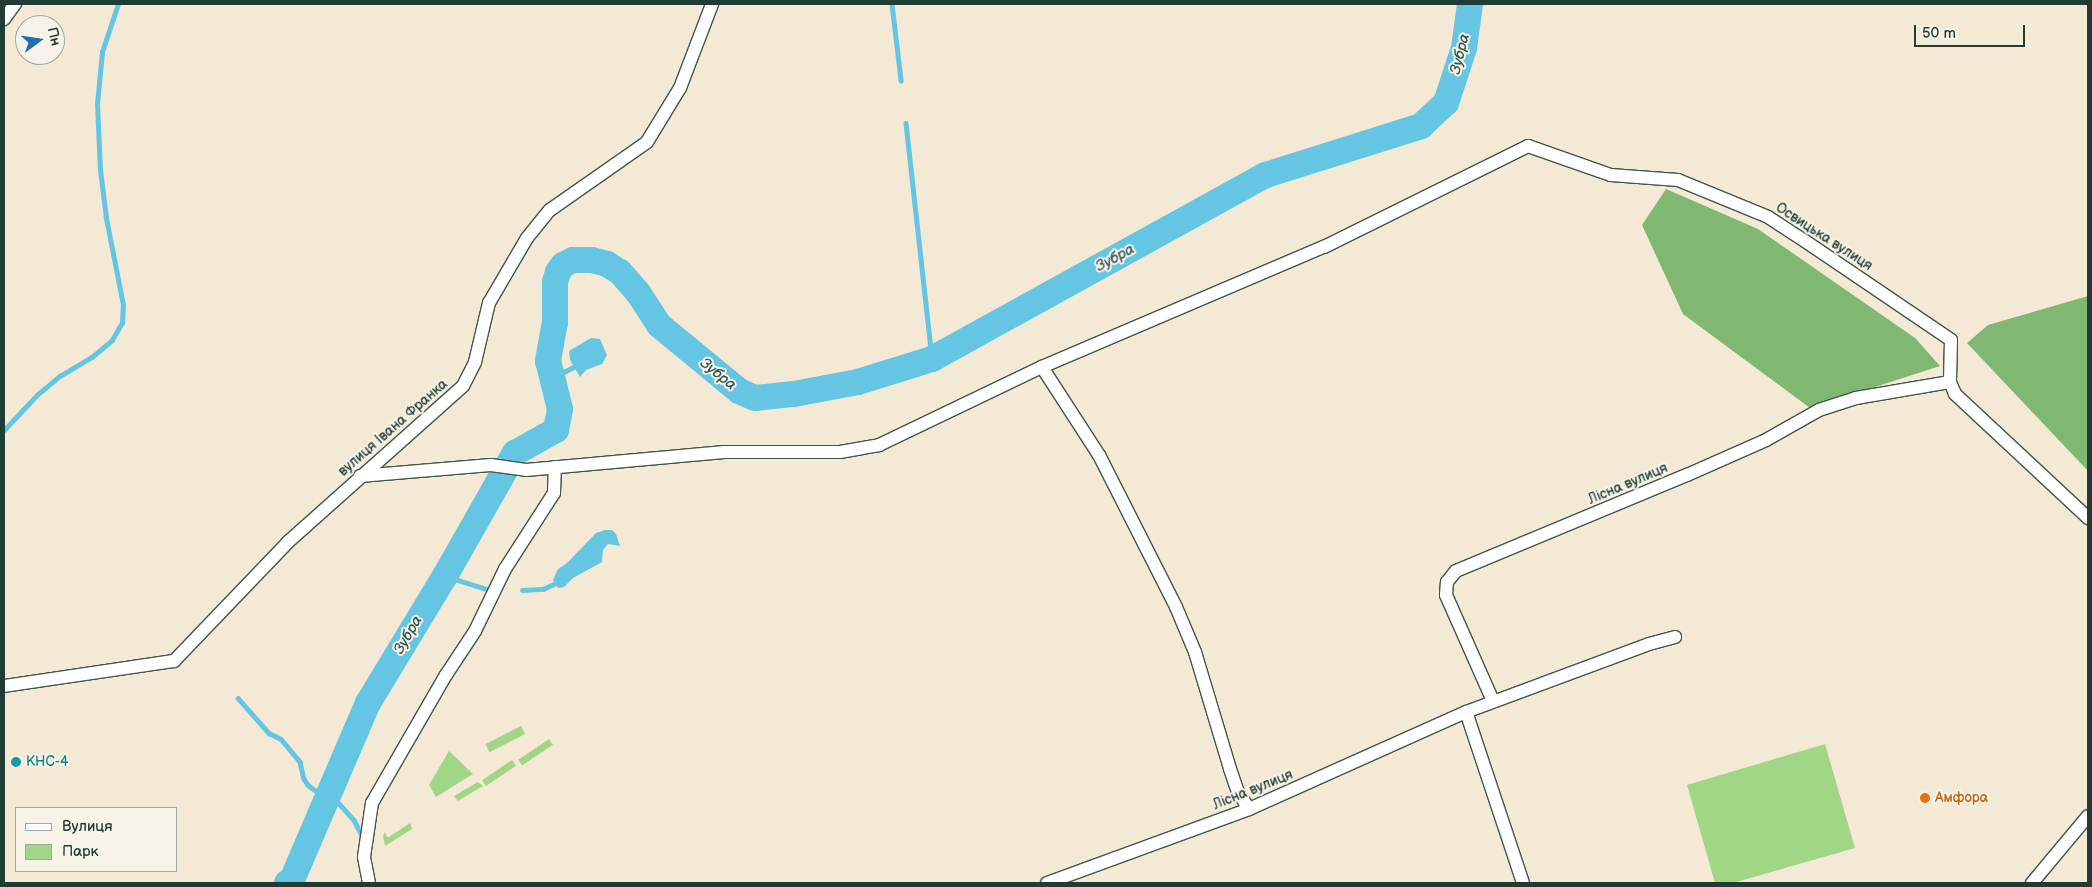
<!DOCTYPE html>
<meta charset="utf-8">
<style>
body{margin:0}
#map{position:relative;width:2092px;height:887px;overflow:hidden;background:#f3e9d4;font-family:"Balsamiq Sans",sans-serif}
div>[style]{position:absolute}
.green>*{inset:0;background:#a1d686;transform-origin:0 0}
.forest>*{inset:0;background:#80b773}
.water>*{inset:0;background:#65c6e3}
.stream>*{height:4.5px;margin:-2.25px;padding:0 2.25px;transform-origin:2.25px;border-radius:2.25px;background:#65c6e3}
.river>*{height:26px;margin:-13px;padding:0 13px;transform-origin:13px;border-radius:13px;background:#65c6e3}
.roads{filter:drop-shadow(1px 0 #3f574c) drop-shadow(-1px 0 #3f574c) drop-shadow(0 1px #3f574c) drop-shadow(0 -1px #3f574c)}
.minor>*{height:12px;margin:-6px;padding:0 6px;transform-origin:6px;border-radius:6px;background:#fff}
.dots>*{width:14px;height:14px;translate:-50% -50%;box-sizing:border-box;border:2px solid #f7f3e8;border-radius:50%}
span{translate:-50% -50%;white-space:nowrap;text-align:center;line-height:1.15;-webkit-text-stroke:4px #f7f3e8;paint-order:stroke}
.street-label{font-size:14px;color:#1f3d34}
.culture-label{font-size:14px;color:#0d838f}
.left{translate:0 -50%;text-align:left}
.food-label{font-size:14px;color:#c56008}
.water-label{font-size:15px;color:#2d5857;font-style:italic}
.frame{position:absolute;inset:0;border:5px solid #1f3d34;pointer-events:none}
.legend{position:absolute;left:15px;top:807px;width:162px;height:65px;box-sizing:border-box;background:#f7f3e8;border:1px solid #a1aaa0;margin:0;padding:6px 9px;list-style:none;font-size:15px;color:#1f3d34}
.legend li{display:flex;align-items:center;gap:10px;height:25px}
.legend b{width:25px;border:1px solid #a1aaa0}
.north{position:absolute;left:15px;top:15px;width:50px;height:50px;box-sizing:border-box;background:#f7f3e8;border:1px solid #a1aaa0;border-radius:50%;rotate:76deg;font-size:14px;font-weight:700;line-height:20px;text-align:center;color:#1f3d34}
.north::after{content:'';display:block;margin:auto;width:18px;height:22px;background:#1f6fb2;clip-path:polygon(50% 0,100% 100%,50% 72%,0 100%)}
.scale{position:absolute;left:1914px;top:25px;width:111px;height:22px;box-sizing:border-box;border:2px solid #1f3d34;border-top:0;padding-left:6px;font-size:15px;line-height:18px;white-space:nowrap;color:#1f3d34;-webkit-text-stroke:4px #f7f3e8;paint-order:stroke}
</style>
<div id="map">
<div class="green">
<i style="left:521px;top:726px;width:9px;height:40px;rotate:63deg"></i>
<i style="left:549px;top:739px;width:7px;height:37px;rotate:56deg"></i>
<i style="clip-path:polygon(1825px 744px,1855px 848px,1733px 883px,1715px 883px,1687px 785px)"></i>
<i style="clip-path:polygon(449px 751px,473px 774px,436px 797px,429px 785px)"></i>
<i style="left:512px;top:760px;width:7px;height:36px;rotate:56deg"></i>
<i style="clip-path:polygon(478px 782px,483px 786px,458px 801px,454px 796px)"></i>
<i style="clip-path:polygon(410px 823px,412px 829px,385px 846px,383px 836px,385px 832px,387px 837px,389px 837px)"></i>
</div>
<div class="forest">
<i style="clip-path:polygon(1666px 189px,1758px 229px,1915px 338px,1940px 366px,1810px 408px,1683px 314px,1642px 225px)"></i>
<i style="clip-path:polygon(2088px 296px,2088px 471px,1967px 343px,1988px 325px)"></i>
</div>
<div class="water">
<i style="clip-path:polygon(591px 338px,600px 339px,607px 355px,602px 364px,586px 370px,580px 377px,570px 360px,569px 351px)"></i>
<i style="clip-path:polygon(605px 530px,612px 530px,616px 534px,620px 546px,608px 544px,603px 550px,602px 562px,573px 578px,564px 587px,558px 588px,553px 580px,558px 569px,566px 564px,596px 533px)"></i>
</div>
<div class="stream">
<i style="left:892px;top:4px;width:77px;rotate:83.2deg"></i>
<i style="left:906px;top:123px;width:237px;rotate:83.7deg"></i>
<i style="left:551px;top:374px;width:13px;rotate:-9deg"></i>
<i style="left:564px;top:372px;width:17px;rotate:-28deg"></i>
<i style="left:4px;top:430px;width:48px;rotate:-46.7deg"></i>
<i style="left:37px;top:395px;width:30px;rotate:-40deg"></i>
<i style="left:60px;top:376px;width:37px;rotate:-31deg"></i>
<i style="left:92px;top:357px;width:26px;rotate:-40deg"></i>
<i style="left:112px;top:340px;width:20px;rotate:-60deg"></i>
<i style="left:122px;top:323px;width:18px;rotate:-87deg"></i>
<i style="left:123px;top:305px;width:89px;rotate:-101.1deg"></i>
<i style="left:106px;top:218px;width:48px;rotate:-97.1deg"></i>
<i style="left:100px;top:170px;width:66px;rotate:-92.6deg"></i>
<i style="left:97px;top:104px;width:52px;rotate:-84.5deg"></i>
<i style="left:102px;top:52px;width:51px;rotate:-71.6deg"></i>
<i style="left:445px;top:576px;width:50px;rotate:17.4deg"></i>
<i style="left:522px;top:590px;width:21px;rotate:-3deg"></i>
<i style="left:543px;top:589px;width:19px;rotate:-25deg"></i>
<i style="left:238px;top:698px;width:47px;rotate:48.5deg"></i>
<i style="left:269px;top:733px;width:13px;rotate:27deg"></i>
<i style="left:281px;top:739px;width:30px;rotate:50deg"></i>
<i style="left:300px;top:762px;width:17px;rotate:77deg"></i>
<i style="left:304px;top:779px;width:7px;rotate:56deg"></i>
<i style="left:308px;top:785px;width:14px;rotate:36deg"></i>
<i style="left:319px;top:793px;width:18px;rotate:22deg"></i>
<i style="left:336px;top:800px;width:27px;rotate:48deg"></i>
<i style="left:354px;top:820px;width:20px;rotate:63deg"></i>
</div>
<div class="river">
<i style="left:287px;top:883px;width:6px;rotate:-31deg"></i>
<i style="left:292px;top:880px;width:193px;rotate:-66.8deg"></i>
<i style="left:368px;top:703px;width:149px;rotate:-58.8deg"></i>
<i style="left:445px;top:576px;width:142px;rotate:-60.4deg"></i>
<i style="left:515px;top:453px;width:47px;rotate:-29.3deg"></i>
<i style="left:556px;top:430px;width:21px;rotate:-79deg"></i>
<i style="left:560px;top:409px;width:49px;rotate:-104deg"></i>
<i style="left:548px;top:361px;width:39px;rotate:-80deg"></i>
<i style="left:555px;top:323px;width:41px;rotate:-90deg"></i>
<i style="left:555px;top:282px;width:10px;rotate:-73deg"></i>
<i style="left:558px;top:272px;width:9px;rotate:-54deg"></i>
<i style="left:563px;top:265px;width:11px;rotate:-27deg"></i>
<i style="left:573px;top:260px;width:19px"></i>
<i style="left:592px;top:260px;width:16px;rotate:15deg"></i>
<i style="left:607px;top:264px;width:15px;rotate:32deg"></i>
<i style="left:620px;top:272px;width:29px;rotate:49deg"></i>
<i style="left:639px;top:294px;width:37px;rotate:57deg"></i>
<i style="left:659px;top:325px;width:104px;rotate:39.5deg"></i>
<i style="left:739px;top:391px;width:17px;rotate:24deg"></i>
<i style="left:755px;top:398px;width:39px;rotate:-6deg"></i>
<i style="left:794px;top:394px;width:65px;rotate:-10.6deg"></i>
<i style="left:858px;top:382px;width:77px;rotate:-17.3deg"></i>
<i style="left:932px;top:359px;width:381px;rotate:-28.9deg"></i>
<i style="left:1266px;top:175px;width:163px;rotate:-17.5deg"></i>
<i style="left:1421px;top:126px;width:34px;rotate:-43deg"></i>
<i style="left:1446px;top:103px;width:58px;rotate:-71.9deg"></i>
<i style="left:1464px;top:48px;width:44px;rotate:-82.2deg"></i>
</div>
<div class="roads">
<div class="minor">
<i style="left:4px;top:19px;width:19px;rotate:-54deg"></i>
<i style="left:1042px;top:367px;width:105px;rotate:57.1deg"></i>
<i style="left:1099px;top:455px;width:170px;rotate:63.1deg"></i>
<i style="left:1176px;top:607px;width:49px;rotate:67.1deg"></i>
<i style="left:1195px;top:652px;width:122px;rotate:73.3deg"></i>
<i style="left:1230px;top:769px;width:24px;rotate:71deg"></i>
<i style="left:1238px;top:792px;width:20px;rotate:57deg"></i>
<i style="left:360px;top:476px;width:131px;rotate:-4.8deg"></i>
<i style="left:491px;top:465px;width:35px;rotate:8deg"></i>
<i style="left:526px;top:470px;width:199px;rotate:-5.2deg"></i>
<i style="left:724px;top:452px;width:116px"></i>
<i style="left:840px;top:452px;width:40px;rotate:-10deg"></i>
<i style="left:879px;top:445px;width:181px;rotate:-25.6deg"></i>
<i style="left:1042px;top:367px;width:306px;rotate:-23.1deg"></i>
<i style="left:1324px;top:247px;width:228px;rotate:-26.3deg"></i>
<i style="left:1528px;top:146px;width:88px;rotate:19.3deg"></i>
<i style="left:1611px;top:175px;width:67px;rotate:4.3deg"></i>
<i style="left:1678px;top:180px;width:97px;rotate:22.3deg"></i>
<i style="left:1768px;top:217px;width:44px;rotate:33deg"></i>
<i style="left:1805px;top:241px;width:176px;rotate:34.1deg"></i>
<i style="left:1951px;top:340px;width:42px;rotate:91.4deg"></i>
<i style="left:1950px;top:382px;width:13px;rotate:67deg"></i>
<i style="left:1955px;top:394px;width:182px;rotate:43deg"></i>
<i style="left:4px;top:686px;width:172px;rotate:-8.4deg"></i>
<i style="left:174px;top:661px;width:165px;rotate:-46.2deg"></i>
<i style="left:288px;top:542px;width:234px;rotate:-41.7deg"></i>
<i style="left:463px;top:386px;width:27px;rotate:-63deg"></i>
<i style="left:475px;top:362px;width:61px;rotate:-76.7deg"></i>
<i style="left:489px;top:303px;width:75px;rotate:-59.7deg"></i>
<i style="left:527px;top:238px;width:36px;rotate:-51deg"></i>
<i style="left:550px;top:210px;width:118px;rotate:-35deg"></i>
<i style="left:647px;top:142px;width:63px;rotate:-58.6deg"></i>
<i style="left:680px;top:88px;width:90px;rotate:-69.1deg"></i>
<i style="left:1493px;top:701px;width:116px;rotate:-113.9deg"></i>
<i style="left:1446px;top:595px;width:13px;rotate:-86deg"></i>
<i style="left:1447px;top:582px;width:14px;rotate:-51deg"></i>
<i style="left:1456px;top:571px;width:250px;rotate:-22.6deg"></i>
<i style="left:1687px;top:475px;width:86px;rotate:-23.9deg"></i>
<i style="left:1766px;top:440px;width:61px;rotate:-29.5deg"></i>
<i style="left:1819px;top:410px;width:39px;rotate:-18deg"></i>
<i style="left:1856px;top:398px;width:95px;rotate:-9.7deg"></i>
<i style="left:369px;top:883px;width:26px;rotate:-101deg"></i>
<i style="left:364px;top:857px;width:55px;rotate:-81.6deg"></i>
<i style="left:372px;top:803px;width:148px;rotate:-60deg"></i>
<i style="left:446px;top:675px;width:53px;rotate:-56.6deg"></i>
<i style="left:475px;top:631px;width:69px;rotate:-64.2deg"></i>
<i style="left:505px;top:569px;width:90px;rotate:-57.2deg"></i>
<i style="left:554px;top:493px;width:26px;rotate:-88deg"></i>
<i style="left:1047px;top:883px;width:215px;rotate:-20.1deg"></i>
<i style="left:1249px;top:809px;width:238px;rotate:-24.1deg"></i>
<i style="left:1523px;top:883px;width:180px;rotate:-108.4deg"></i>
<i style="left:1466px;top:712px;width:195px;rotate:-20.4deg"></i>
<i style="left:1649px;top:644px;width:27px;rotate:-15deg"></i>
<i style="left:2032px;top:883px;width:87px;rotate:-50.1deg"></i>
</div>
</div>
<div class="dots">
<i style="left:16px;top:762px;background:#0f9aa8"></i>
<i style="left:1925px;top:798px;background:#e8710a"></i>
</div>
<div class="street-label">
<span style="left:1824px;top:237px;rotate:33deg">Освицька вулиця</span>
<span style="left:393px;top:428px;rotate:-41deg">вулиця Івана Франка</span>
<span style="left:1628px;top:484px;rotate:-23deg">Лісна вулиця</span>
<span style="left:1253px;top:790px;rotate:-22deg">Лісна вулиця</span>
</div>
<div class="culture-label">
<span class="left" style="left:26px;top:762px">КНС-4</span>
</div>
<div class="food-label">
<span class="left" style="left:1935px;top:798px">Амфора</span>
</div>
<div class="water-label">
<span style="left:1460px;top:54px;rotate:-76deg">Зубра</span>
<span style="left:1115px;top:258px;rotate:-29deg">Зубра</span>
<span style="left:718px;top:374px;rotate:39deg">Зубра</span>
<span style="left:408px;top:635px;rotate:-60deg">Зубра</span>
</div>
<div class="frame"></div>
<ul class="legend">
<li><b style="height:6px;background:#fff"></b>Вулиця</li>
<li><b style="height:14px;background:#a1d686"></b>Парк</li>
</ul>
<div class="north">Пн</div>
<div class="scale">50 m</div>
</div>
